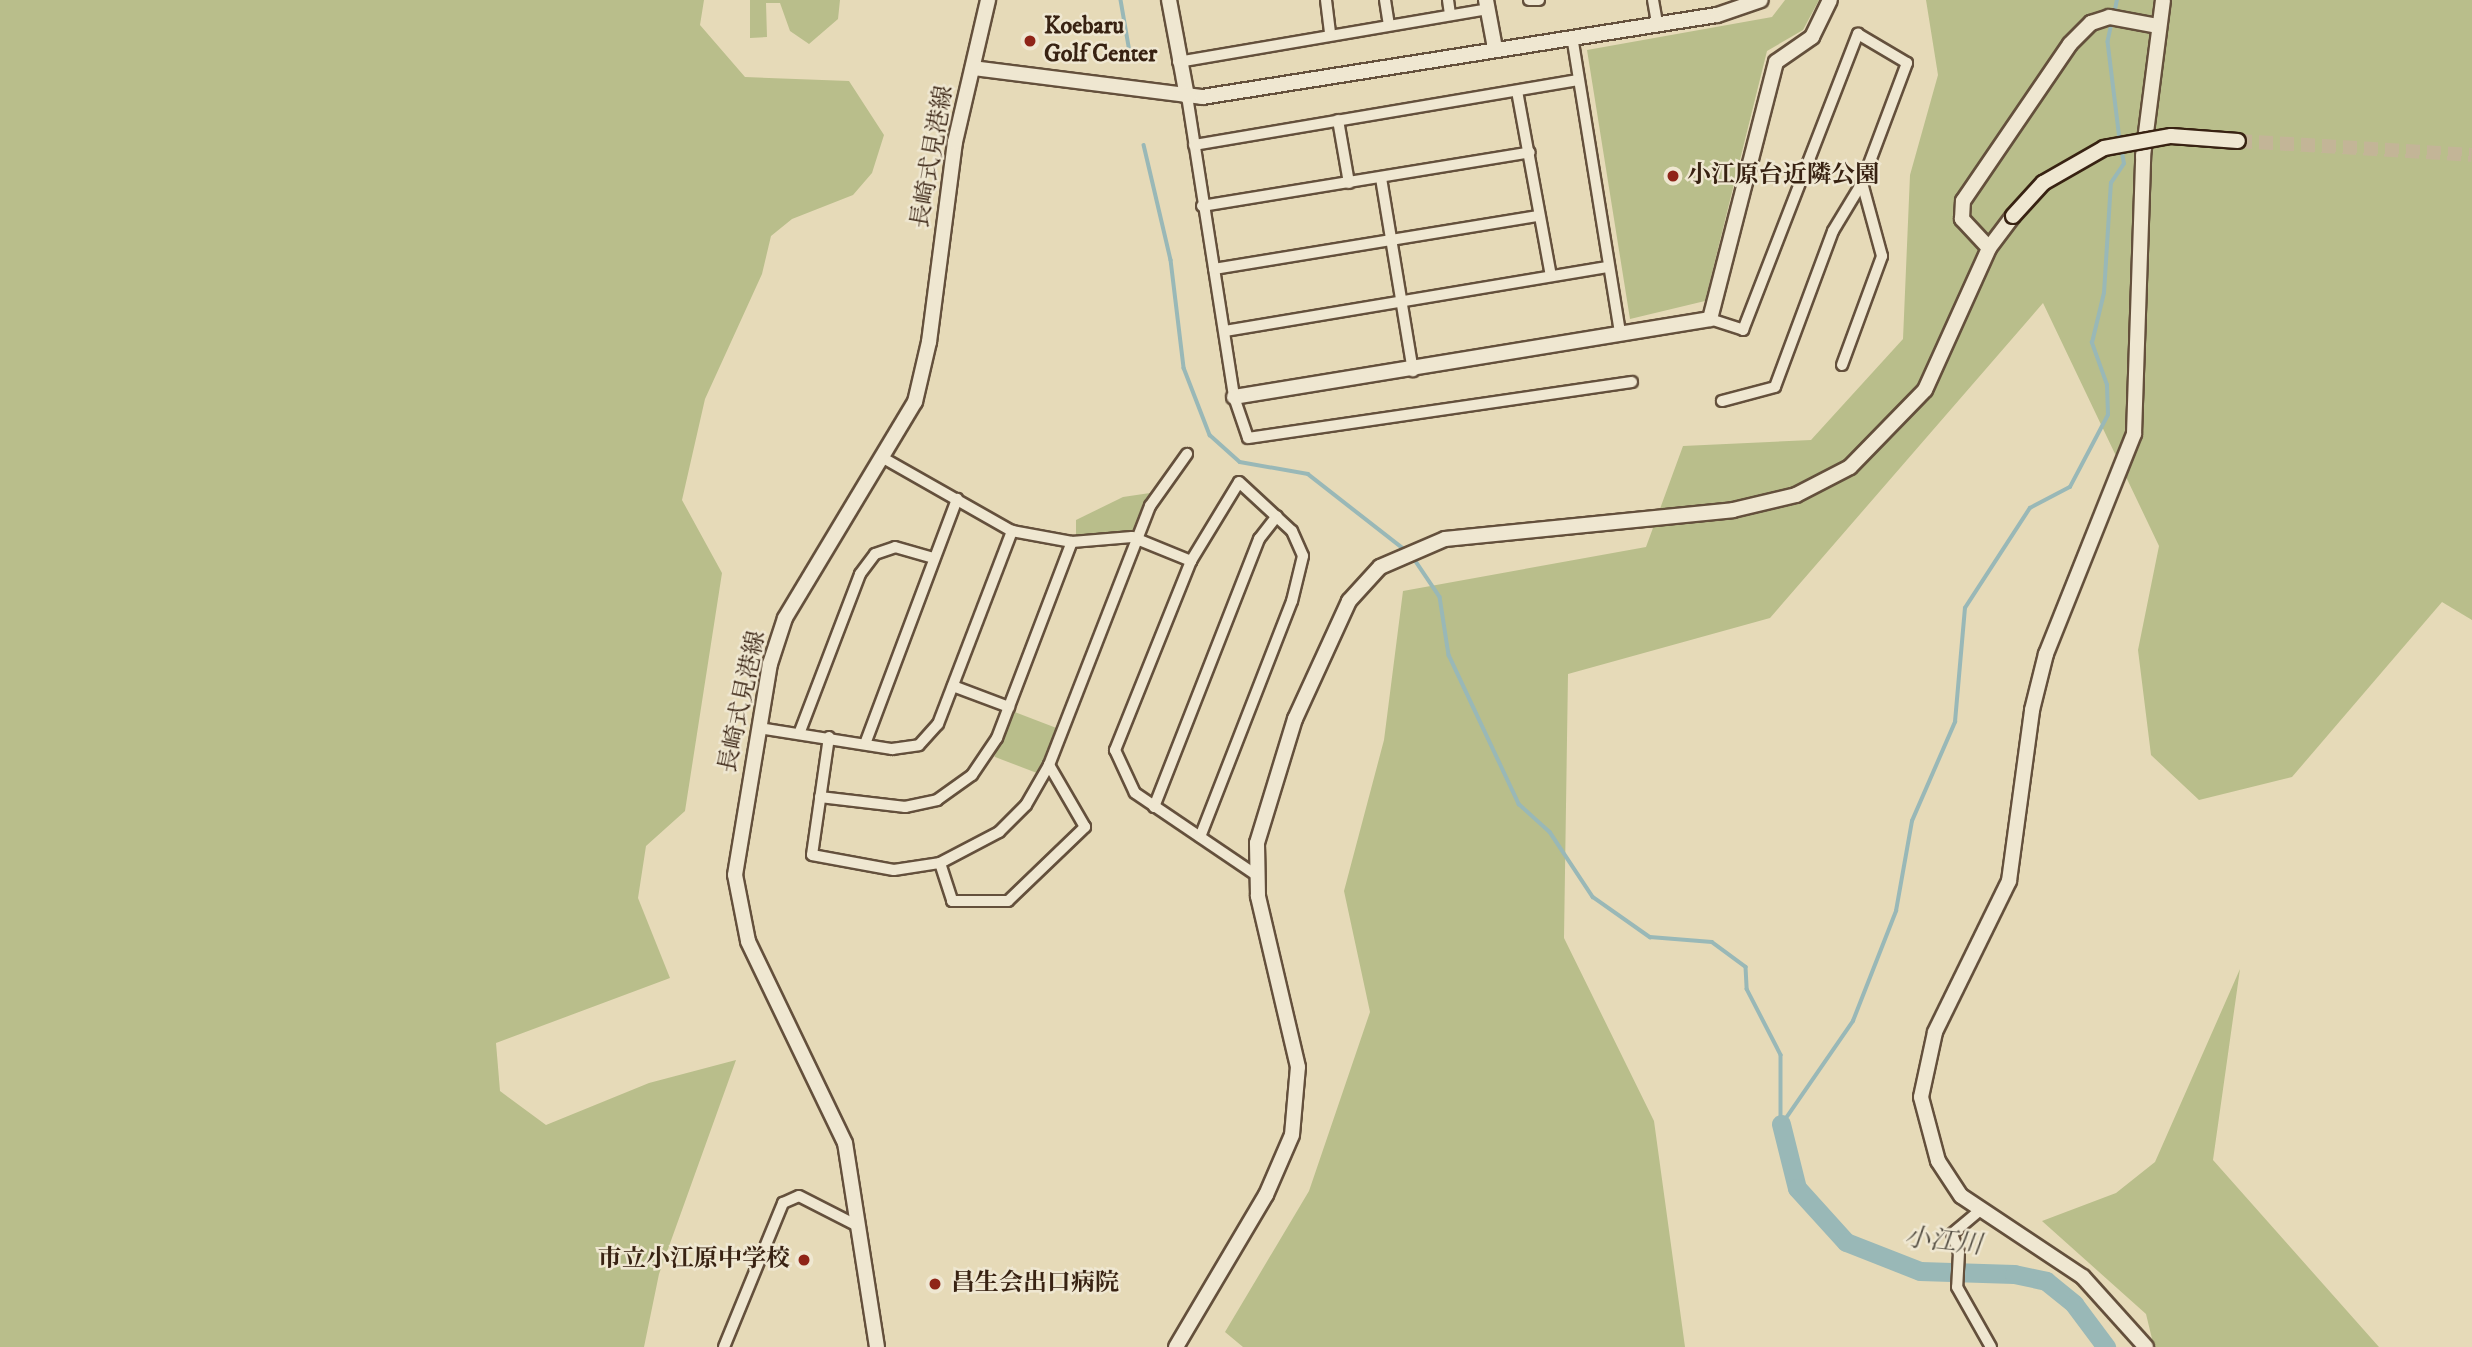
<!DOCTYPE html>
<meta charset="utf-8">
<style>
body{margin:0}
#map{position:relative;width:2472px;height:1347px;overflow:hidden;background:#e6dab8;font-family:"IM FELL DW Pica","Noto Serif JP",serif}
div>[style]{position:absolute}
.green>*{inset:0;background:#b9be8b;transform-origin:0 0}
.stream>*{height:3.5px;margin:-1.75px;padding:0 1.75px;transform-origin:1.75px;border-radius:1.75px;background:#99b8b7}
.river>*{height:19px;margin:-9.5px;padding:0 9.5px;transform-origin:9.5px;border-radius:9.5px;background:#99b8b7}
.secondary-tunnel>*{height:14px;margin-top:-7px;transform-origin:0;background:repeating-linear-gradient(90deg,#c3b597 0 14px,transparent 0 21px)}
.roads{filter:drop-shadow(2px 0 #64503c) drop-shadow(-2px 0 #64503c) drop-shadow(0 2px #64503c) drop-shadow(0 -2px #64503c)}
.street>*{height:10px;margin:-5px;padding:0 5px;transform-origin:5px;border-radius:5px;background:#efe7d1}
.secondary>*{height:14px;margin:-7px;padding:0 7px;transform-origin:7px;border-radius:7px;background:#efe7d1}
.bridges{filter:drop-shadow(2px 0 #382212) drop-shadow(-2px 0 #382212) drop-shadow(0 2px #382212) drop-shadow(0 -2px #382212)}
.secondary-bridge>*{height:14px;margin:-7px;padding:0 7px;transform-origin:7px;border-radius:7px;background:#efe7d1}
.dots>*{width:19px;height:19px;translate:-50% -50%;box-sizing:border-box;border:4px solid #efe7d1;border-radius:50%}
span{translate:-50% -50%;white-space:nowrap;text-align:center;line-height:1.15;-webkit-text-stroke:5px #efe7d1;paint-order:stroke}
.poi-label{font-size:24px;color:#382212;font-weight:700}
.left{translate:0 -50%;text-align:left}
.right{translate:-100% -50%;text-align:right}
.street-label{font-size:24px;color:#382212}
.water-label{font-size:26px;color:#554f44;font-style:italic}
</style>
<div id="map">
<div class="green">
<i style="clip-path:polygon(0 0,704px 0,700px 25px,745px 77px,849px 81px,884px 135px,872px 173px,853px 195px,792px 219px,771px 236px,762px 274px,705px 399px,682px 500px,722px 573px,685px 811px,646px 846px,638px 898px,670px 978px,496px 1043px,500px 1091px,546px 1125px,649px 1083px,736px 1060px,659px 1274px,644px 1347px,0 1347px)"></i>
<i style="clip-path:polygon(750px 0,840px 0,838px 19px,809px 44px,790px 31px,780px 3px,766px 3px,767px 37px,750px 38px)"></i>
<i style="clip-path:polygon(1785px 0,1819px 0,1803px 30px,1767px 51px,1705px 301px,1630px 319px,1587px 50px,1772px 17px)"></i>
<i style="clip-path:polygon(1926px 0,2472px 0,2472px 620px,2442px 602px,2292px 777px,2199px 800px,2151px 755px,2138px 650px,2159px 546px,2043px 303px,1770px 618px,1568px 674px,1564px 938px,1654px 1121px,1685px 1347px,1243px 1347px,1225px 1332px,1309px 1191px,1370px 1012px,1344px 891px,1384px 740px,1403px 591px,1646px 547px,1683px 446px,1811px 440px,1903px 339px,1910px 175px,1938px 75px)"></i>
<i style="clip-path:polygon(1150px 493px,1133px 531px,1076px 535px,1076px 520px,1123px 497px)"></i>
<i style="left:1012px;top:711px;width:49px;height:49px;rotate:21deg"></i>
<i style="clip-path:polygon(2240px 969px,2213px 1160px,2379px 1347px,2154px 1347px,2146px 1314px,2042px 1221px,2116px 1193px,2155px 1162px)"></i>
</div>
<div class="stream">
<i style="left:1121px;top:0;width:53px;rotate:80.2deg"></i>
<i style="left:2114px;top:15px;width:15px;rotate:-79deg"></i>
<i style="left:2112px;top:23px;width:19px;rotate:102deg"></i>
<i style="left:2108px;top:42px;width:99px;rotate:83deg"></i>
<i style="left:1144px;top:145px;width:118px;rotate:76.8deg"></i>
<i style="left:1171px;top:260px;width:109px;rotate:83.1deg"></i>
<i style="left:1184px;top:368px;width:72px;rotate:68.8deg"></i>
<i style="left:1210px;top:435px;width:40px;rotate:42deg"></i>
<i style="left:1240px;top:462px;width:69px;rotate:10deg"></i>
<i style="left:1308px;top:474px;width:127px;rotate:38deg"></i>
<i style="left:1413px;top:557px;width:48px;rotate:56deg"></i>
<i style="left:1440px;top:597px;width:59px;rotate:81.2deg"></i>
<i style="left:1449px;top:655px;width:165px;rotate:64.8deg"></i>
<i style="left:1519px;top:804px;width:42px;rotate:42.1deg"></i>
<i style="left:1550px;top:832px;width:78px;rotate:56.5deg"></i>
<i style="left:1593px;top:897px;width:70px;rotate:35.1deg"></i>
<i style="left:1650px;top:937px;width:62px;rotate:4.6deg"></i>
<i style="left:1712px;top:942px;width:42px;rotate:36.3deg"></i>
<i style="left:1746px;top:967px;width:22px;rotate:87deg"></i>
<i style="left:1747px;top:989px;width:74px;rotate:62.7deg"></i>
<i style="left:1781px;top:1055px;width:69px;rotate:90deg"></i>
<i style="left:1782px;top:1124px;width:125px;rotate:-55.4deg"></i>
<i style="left:1853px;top:1021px;width:118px;rotate:-68.6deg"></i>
<i style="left:1896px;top:911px;width:91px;rotate:-79.9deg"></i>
<i style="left:1912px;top:821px;width:108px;rotate:-66.5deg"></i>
<i style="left:1955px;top:722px;width:114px;rotate:-85deg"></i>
<i style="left:1965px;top:608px;width:119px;rotate:-57deg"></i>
<i style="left:2030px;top:508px;width:45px;rotate:-27.7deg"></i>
<i style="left:2070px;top:487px;width:81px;rotate:-62.2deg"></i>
<i style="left:2108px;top:415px;width:30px;rotate:-92deg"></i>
<i style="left:2107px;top:385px;width:45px;rotate:-109.7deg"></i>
<i style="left:2092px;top:343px;width:51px;rotate:-76.5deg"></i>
<i style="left:2104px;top:293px;width:110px;rotate:-86.4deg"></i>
<i style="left:2111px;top:183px;width:23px;rotate:-56deg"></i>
<i style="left:2124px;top:164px;width:17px;rotate:-100deg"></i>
</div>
<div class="river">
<i style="left:1781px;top:1124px;width:66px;rotate:76deg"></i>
<i style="left:1797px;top:1188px;width:73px;rotate:47.8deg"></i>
<i style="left:1846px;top:1242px;width:79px;rotate:21.4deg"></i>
<i style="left:1920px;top:1271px;width:94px;rotate:1.8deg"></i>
<i style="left:2014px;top:1274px;width:33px;rotate:12deg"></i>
<i style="left:2046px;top:1281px;width:36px;rotate:39deg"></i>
<i style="left:2074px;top:1304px;width:54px;rotate:53.3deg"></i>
</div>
<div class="secondary-tunnel">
<i style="left:2238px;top:141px;width:234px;rotate:3.4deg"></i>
</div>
<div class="roads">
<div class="street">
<i style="left:1326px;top:0;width:32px;rotate:83deg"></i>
<i style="left:1385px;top:0;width:24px;rotate:81deg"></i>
<i style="left:1448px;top:0;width:14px;rotate:82deg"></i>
<i style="left:1529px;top:0;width:10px"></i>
<i style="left:1653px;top:0;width:23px;rotate:80deg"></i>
<i style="left:1572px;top:36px;width:301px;rotate:80.8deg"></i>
<i style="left:1178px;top:62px;width:314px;rotate:-9.7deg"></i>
<i style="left:1517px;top:91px;width:188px;rotate:79.6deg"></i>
<i style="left:1187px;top:96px;width:305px;rotate:81.1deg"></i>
<i style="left:1234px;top:397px;width:43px;rotate:71.1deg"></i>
<i style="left:1248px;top:438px;width:388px;rotate:-8.3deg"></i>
<i style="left:1338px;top:120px;width:64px;rotate:80.1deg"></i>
<i style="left:1194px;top:145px;width:389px;rotate:-9.6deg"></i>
<i style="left:1381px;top:178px;width:196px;rotate:80.6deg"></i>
<i style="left:1202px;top:206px;width:332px;rotate:-9.3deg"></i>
<i style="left:1214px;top:269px;width:327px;rotate:-9.3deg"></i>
<i style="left:1710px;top:319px;width:35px;rotate:18deg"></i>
<i style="left:1743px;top:330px;width:318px;rotate:-68.8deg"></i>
<i style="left:1858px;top:34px;width:57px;rotate:30.6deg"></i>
<i style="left:1907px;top:63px;width:128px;rotate:110.6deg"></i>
<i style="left:1862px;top:183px;width:56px;rotate:121.1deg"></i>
<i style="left:1833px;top:231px;width:166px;rotate:110.4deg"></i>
<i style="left:1775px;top:387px;width:55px;rotate:165.2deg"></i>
<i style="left:1225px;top:331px;width:389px;rotate:-9.5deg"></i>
<i style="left:1842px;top:365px;width:116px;rotate:-69.8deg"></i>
<i style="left:1882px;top:256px;width:76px;rotate:-105.3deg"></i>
<i style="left:885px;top:459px;width:146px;rotate:29.6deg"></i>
<i style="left:1012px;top:531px;width:61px;rotate:10.4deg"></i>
<i style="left:1072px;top:542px;width:60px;rotate:-4.8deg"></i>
<i style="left:1132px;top:537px;width:64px;rotate:22.1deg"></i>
<i style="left:1191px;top:561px;width:204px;rotate:111.9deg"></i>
<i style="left:1115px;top:750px;width:47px;rotate:65.1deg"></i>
<i style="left:1135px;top:793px;width:146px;rotate:34.1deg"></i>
<i style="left:1191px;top:561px;width:92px;rotate:-58.7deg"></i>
<i style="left:1239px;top:482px;width:72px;rotate:42.8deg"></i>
<i style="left:1292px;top:531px;width:27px;rotate:66deg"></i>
<i style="left:1303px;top:556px;width:46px;rotate:103.7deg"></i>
<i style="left:1292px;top:601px;width:253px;rotate:111.3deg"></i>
<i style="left:953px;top:686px;width:60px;rotate:20.6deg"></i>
<i style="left:759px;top:728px;width:135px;rotate:9deg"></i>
<i style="left:892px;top:749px;width:27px;rotate:-8deg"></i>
<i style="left:919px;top:745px;width:28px;rotate:-48deg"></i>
<i style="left:938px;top:724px;width:207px;rotate:-69deg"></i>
<i style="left:799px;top:734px;width:171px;rotate:-69.1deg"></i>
<i style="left:860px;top:574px;width:25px;rotate:-53deg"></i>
<i style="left:875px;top:554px;width:21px;rotate:-19deg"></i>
<i style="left:895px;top:547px;width:40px;rotate:16deg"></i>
<i style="left:829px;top:737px;width:119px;rotate:98.2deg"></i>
<i style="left:812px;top:855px;width:83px;rotate:10.4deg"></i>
<i style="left:894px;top:870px;width:47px;rotate:-8.7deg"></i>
<i style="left:940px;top:863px;width:67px;rotate:-27.7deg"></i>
<i style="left:999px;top:832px;width:38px;rotate:-45deg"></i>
<i style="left:1026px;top:805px;width:46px;rotate:-60.1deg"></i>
<i style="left:1049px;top:765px;width:278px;rotate:-68.7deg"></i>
<i style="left:1150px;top:506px;width:64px;rotate:-54.6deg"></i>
<i style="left:865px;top:744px;width:262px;rotate:-69.4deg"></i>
<i style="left:820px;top:797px;width:86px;rotate:6.7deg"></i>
<i style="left:905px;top:807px;width:33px;rotate:-12deg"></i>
<i style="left:937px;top:800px;width:43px;rotate:-35.5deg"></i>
<i style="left:972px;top:775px;width:45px;rotate:-56deg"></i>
<i style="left:997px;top:738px;width:210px;rotate:-69.1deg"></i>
<i style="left:1154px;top:807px;width:288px;rotate:-68.6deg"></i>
<i style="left:1259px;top:539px;width:29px;rotate:-52deg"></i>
<i style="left:940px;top:863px;width:40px;rotate:72deg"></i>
<i style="left:952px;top:901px;width:56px"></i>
<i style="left:1008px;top:901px;width:107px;rotate:-43.9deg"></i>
<i style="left:1085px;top:827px;width:72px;rotate:-120.1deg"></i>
<i style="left:1978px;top:1212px;width:34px;rotate:140deg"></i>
<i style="left:1952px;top:1234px;width:19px;rotate:69deg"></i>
<i style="left:1959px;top:1252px;width:35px;rotate:93deg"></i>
<i style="left:1957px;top:1287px;width:69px;rotate:60.5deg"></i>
<i style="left:724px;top:1347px;width:156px;rotate:-67.7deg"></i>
<i style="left:783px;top:1203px;width:17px;rotate:-24deg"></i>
<i style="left:799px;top:1196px;width:66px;rotate:27deg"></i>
</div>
<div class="secondary">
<i style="left:1169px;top:0;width:98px;rotate:79.4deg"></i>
<i style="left:1486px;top:0;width:49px;rotate:79.4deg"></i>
<i style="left:973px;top:68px;width:231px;rotate:7.2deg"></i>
<i style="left:1202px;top:97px;width:521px;rotate:-9.05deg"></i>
<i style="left:1717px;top:15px;width:46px;rotate:-18.8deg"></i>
<i style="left:1989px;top:248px;width:40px;rotate:-133deg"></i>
<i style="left:1962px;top:219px;width:18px;rotate:-87deg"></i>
<i style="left:1963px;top:201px;width:190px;rotate:-55.7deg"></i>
<i style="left:2070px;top:44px;width:30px;rotate:-45deg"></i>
<i style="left:2091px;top:23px;width:19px;rotate:-18deg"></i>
<i style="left:2109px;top:17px;width:50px;rotate:10.4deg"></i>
<i style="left:1234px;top:397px;width:482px;rotate:-9.3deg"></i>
<i style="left:1710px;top:319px;width:265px;rotate:-75.6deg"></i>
<i style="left:1776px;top:62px;width:44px;rotate:-34.8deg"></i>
<i style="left:1812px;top:37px;width:41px;rotate:-64.1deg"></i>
<i style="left:877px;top:1347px;width:206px;rotate:-98.9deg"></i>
<i style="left:845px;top:1143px;width:224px;rotate:-115.7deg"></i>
<i style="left:748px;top:941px;width:67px;rotate:-101.1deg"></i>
<i style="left:735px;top:875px;width:214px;rotate:-80.6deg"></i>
<i style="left:770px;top:664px;width:48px;rotate:-71.9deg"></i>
<i style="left:785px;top:618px;width:252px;rotate:-59deg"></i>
<i style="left:915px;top:402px;width:62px;rotate:-76.9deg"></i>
<i style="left:929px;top:342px;width:202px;rotate:-82.6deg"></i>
<i style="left:955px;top:142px;width:146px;rotate:-76.9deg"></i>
<i style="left:1176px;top:1347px;width:177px;rotate:-59.4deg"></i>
<i style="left:1266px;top:1195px;width:65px;rotate:-66.6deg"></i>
<i style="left:1292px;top:1135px;width:68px;rotate:-85deg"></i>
<i style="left:1298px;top:1067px;width:176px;rotate:-103.2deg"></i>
<i style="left:1258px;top:896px;width:53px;rotate:-91.1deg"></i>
<i style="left:1257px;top:843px;width:130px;rotate:-73deg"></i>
<i style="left:1295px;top:719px;width:130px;rotate:-65.4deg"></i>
<i style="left:1349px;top:601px;width:46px;rotate:-47.6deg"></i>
<i style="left:1380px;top:567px;width:71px;rotate:-23.3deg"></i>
<i style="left:1445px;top:539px;width:289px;rotate:-5.7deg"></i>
<i style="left:1733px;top:510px;width:65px;rotate:-13.4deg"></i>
<i style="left:1796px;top:495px;width:61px;rotate:-27.4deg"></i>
<i style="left:1850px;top:467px;width:107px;rotate:-45.8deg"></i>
<i style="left:1925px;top:390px;width:156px;rotate:-65.7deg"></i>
<i style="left:1989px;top:248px;width:40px;rotate:-53deg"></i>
<i style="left:2146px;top:1347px;width:94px;rotate:-132deg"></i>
<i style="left:2083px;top:1277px;width:146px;rotate:-146.4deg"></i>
<i style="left:1961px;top:1196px;width:42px;rotate:-123.3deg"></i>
<i style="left:1938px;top:1161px;width:66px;rotate:-104.9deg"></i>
<i style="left:1921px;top:1097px;width:66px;rotate:-77.8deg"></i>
<i style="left:1935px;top:1032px;width:168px;rotate:-63.9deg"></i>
<i style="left:2009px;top:881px;width:173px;rotate:-82.3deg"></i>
<i style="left:2032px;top:710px;width:58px;rotate:-76deg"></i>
<i style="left:2046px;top:654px;width:237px;rotate:-68.2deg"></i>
<i style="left:2134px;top:434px;width:278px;rotate:-88.1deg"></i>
<i style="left:2143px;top:156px;width:157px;rotate:-82.7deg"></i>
</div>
</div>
<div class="bridges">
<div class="secondary-bridge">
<i style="left:2013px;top:216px;width:45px;rotate:-47.7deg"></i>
<i style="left:2043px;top:183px;width:70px;rotate:-29.8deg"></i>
<i style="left:2104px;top:148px;width:68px;rotate:-10.2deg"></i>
<i style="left:2171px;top:136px;width:67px;rotate:4.3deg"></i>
</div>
</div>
<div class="dots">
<i style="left:1030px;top:41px;background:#8f2418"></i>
<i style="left:1673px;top:176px;background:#8f2418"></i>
<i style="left:804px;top:1260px;background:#8f2418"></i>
<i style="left:935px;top:1284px;background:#8f2418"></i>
</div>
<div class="poi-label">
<span class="left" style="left:1044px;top:41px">Koebaru<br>Golf Center</span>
<span class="left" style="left:1687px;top:176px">小江原台近隣公園</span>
<span class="right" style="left:790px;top:1260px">市立小江原中学校</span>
<span class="left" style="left:951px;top:1284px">昌生会出口病院</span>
</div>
<div class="street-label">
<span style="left:933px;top:157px;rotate:-80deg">長崎式見港線</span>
<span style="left:743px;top:702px;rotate:-78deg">長崎式見港線</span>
</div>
<div class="water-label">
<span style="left:1943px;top:1242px;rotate:6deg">小江川</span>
</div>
</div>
